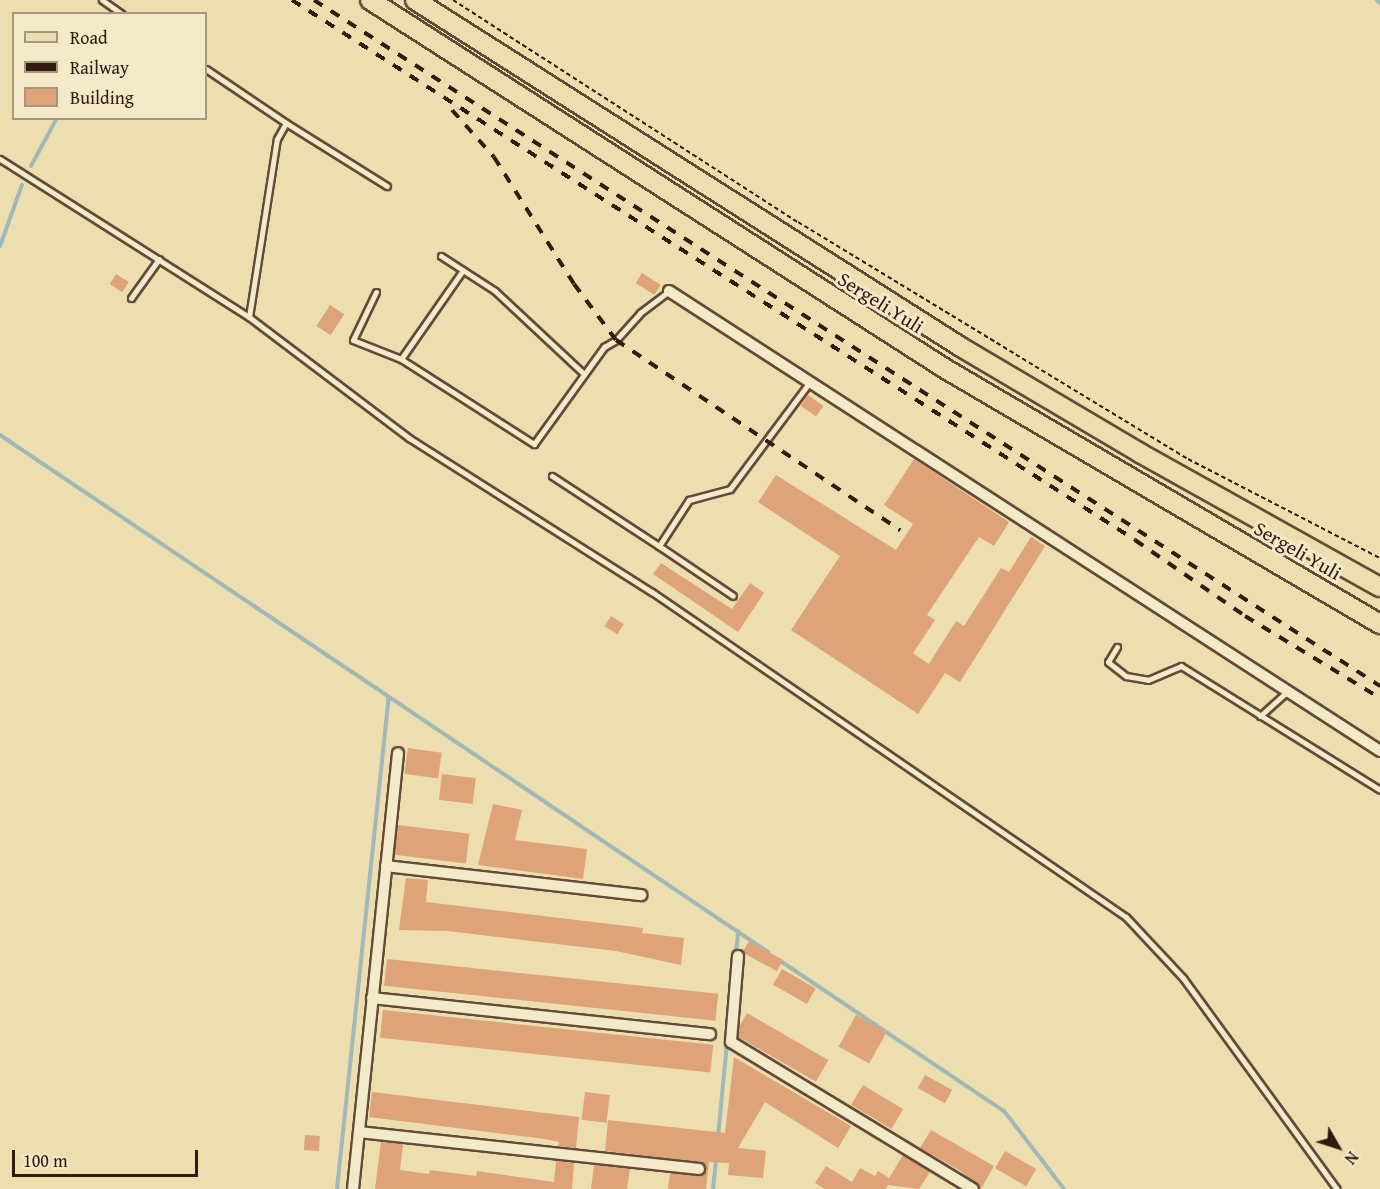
<!DOCTYPE html>
<style>
body{margin:0}
#map{position:relative;width:1380px;height:1189px;overflow:hidden;background:#ecdeae;font-family:"Gentium Book Plus",serif}
div>[style]{position:absolute}
.stream>*{height:4px;margin:-2px;padding:0 2px;transform-origin:2px;border-radius:2px;background:#a0b9b8}
.building>*{inset:0;background:#dea378;transform-origin:0 0}
.path>*{height:2px;margin-top:-1px;transform-origin:0;background:repeating-linear-gradient(90deg,#341910 0 4.5px,transparent 0 7.5px)}
.roads{filter:drop-shadow(2px 0 #624a38) drop-shadow(-2px 0 #624a38) drop-shadow(0 2px #624a38) drop-shadow(0 -2px #624a38)}
.service>*{height:5px;margin:-2.5px;padding:0 2.5px;transform-origin:2.5px;border-radius:2.5px;background:#f3eaca}
.minor>*{height:10px;margin:-5px;padding:0 5px;transform-origin:5px;border-radius:5px;background:#f3eaca}
.primary>*{height:18px;margin:-9px;padding:0 9px;transform-origin:9px;border-radius:9px;background:#ecdeae}
.rail>*{height:4px;margin-top:-2px;transform-origin:0;background:repeating-linear-gradient(90deg,#341910 0 10px,transparent 0 20px)}
span{translate:-50% -50%;white-space:nowrap;text-align:center;line-height:1.15;-webkit-text-stroke:6px #f3eaca;paint-order:stroke}
.street-label{font-size:20px;color:#341910}
.legend{position:absolute;left:12px;top:12px;width:195px;height:108px;box-sizing:border-box;background:#f3eaca;border:2px solid #a79680;margin:0;padding:8px 10px;list-style:none;font-size:18px;color:#341910}
.legend li{display:flex;align-items:center;gap:12px;height:30px}
.legend b{width:30px;border:2px solid #a79680}
.north{position:absolute;left:1308px;top:1117px;width:60px;height:60px;-webkit-text-stroke:4px #f3eaca;paint-order:stroke;rotate:129deg;font-size:16px;font-weight:700;line-height:24px;text-align:center;color:#341910}
.north::after{content:'';display:block;margin:auto;width:21px;height:27px;background:#341910;clip-path:polygon(50% 0,100% 100%,50% 72%,0 100%)}
.scale{position:absolute;left:12px;top:1150px;width:186px;height:27px;box-sizing:border-box;border:3px solid #341910;border-top:0;padding-left:8px;font-size:18px;line-height:21px;white-space:nowrap;color:#341910;-webkit-text-stroke:4px #f3eaca;paint-order:stroke}
</style>
<div id="map">
<div class="stream">
<i style="left:1377px;top:0;width:4px;rotate:45deg"></i>
<i style="left:31px;top:166px;width:55px;rotate:-61.6deg"></i>
<i style="left:0;top:246px;width:65px;rotate:-70.2deg"></i>
<i style="left:0;top:435px;width:926px;rotate:33.95deg"></i>
<i style="left:736px;top:955px;width:24px;rotate:-85deg"></i>
<i style="left:779px;top:960px;width:271px;rotate:33.9deg"></i>
<i style="left:1004px;top:1111px;width:98px;rotate:52.4deg"></i>
<i style="left:718px;top:1137px;width:94px;rotate:-84.5deg"></i>
<i style="left:337px;top:1189px;width:495px;rotate:-84deg"></i>
<i style="left:713px;top:1189px;width:30px;rotate:-84deg"></i>
</div>
<div class="building">
<i style="left:642px;top:273px;width:22px;height:12px;rotate:32deg"></i>
<i style="left:116px;top:274px;width:15px;height:12px;rotate:32deg"></i>
<i style="left:330px;top:305px;width:17px;height:25px;rotate:33deg"></i>
<i style="left:808px;top:395px;width:19px;height:13px;rotate:35deg"></i>
<i style="clip-path:polygon(914px 459px,1009px 522px,994px 546px,979px 537px,927px 615px,935px 620px,913px 653px,929px 664px,956px 621px,964px 626px,1001px 568px,1009px 572px,1031px 537px,1045px 546px,960px 682px,945px 673px,918px 714px,791px 630px,840px 556px,758px 502px,776px 475px,896px 550px,913px 524px,884px 505px)"></i>
<i style="clip-path:polygon(661px 563px,732px 609px,750px 583px,764px 593px,738px 632px,653px 574px)"></i>
<i style="left:611px;top:616px;width:15px;height:12px;rotate:32deg"></i>
<i style="left:408px;top:748px;width:34px;height:26px;rotate:8deg"></i>
<i style="left:442px;top:774px;width:34px;height:26px;rotate:7deg"></i>
<i style="clip-path:polygon(493px 804px,522px 810px,515px 840px,587px 849px,583px 879px,478px 865px)"></i>
<i style="left:398px;top:825px;width:72px;height:30px;rotate:7deg"></i>
<i style="clip-path:polygon(406px 878px,428px 880px,426px 902px,643px 928px,642px 933px,684px 938px,681px 965px,616px 951px,448px 931px,399px 930px)"></i>
<i style="left:749px;top:941px;width:39px;height:13px;rotate:29deg"></i>
<i style="left:387px;top:959px;width:333px;height:27px;rotate:6deg"></i>
<i style="left:782px;top:969px;width:39px;height:18px;rotate:30deg"></i>
<i style="left:383px;top:1010px;width:332px;height:28px;rotate:6deg"></i>
<i style="left:747px;top:1013px;width:94px;height:25px;rotate:30deg"></i>
<i style="left:856px;top:1015px;width:35px;height:36px;rotate:29deg"></i>
<i style="clip-path:polygon(734px 1057px,851px 1126px,838px 1148px,765px 1102px,738px 1148px,766px 1151px,763px 1178px,728px 1175px,729px 1163px,709px 1162px,706px 1189px,668px 1189px,670px 1173px,701px 1176px,706px 1165px,700px 1162px,605px 1151px,608px 1120px,725px 1133px)"></i>
<i style="left:925px;top:1075px;width:31px;height:15px;rotate:29deg"></i>
<i style="left:863px;top:1085px;width:47px;height:23px;rotate:31deg"></i>
<i style="clip-path:polygon(372px 1092px,579px 1117px,576px 1148px,558px 1146px,559px 1142px,545px 1139px,369px 1117px)"></i>
<i style="left:585px;top:1092px;width:25px;height:28px;rotate:7deg"></i>
<i style="clip-path:polygon(931px 1130px,994px 1166px,981px 1189px,961px 1171px,920px 1148px)"></i>
<i style="left:305px;top:1135px;width:15px;height:15px;rotate:4deg"></i>
<i style="clip-path:polygon(381px 1142px,403px 1144px,400px 1170px,429px 1174px,430px 1170px,476px 1176px,477px 1171px,554px 1182px,556px 1161px,574px 1163px,572px 1189px,375px 1189px)"></i>
<i style="left:1005px;top:1151px;width:36px;height:20px;rotate:30deg"></i>
<i style="clip-path:polygon(903px 1155px,930px 1172px,919px 1189px,888px 1185px,886px 1189px,825px 1189px,815px 1183px,826px 1166px,852px 1182px,860px 1168px,875px 1176px,878px 1171px,889px 1178px)"></i>
<i style="clip-path:polygon(594px 1165px,630px 1169px,627px 1189px,591px 1189px)"></i>
</div>
<div class="path">
<i style="left:453px;top:0;width:410px;rotate:32.8deg"></i>
<i style="left:798px;top:222px;width:456px;rotate:31.3deg"></i>
<i style="left:1188px;top:459px;width:216px;rotate:27.3deg"></i>
</div>
<div class="roads">
<div class="service">
<i style="left:102px;top:0;width:24px;rotate:35deg"></i>
<i style="left:206px;top:69px;width:97px;rotate:34deg"></i>
<i style="left:0;top:159px;width:295px;rotate:32.4deg"></i>
<i style="left:249px;top:317px;width:201px;rotate:37.1deg"></i>
<i style="left:409px;top:438px;width:288px;rotate:32.4deg"></i>
<i style="left:652px;top:592px;width:575px;rotate:34.44deg"></i>
<i style="left:1126px;top:917px;width:83px;rotate:46.9deg"></i>
<i style="left:1183px;top:978px;width:261px;rotate:53.9deg"></i>
<i style="left:441px;top:256px;width:64px;rotate:32.9deg"></i>
<i style="left:495px;top:291px;width:122px;rotate:43deg"></i>
<i style="left:376px;top:292px;width:53px;rotate:115.6deg"></i>
<i style="left:353px;top:340px;width:52px;rotate:21.6deg"></i>
<i style="left:401px;top:359px;width:158px;rotate:32.6deg"></i>
<i style="left:534px;top:444px;width:120px;rotate:-54.2deg"></i>
<i style="left:604px;top:347px;width:14px;rotate:-30deg"></i>
<i style="left:616px;top:340px;width:36px;rotate:-48deg"></i>
<i style="left:640px;top:313px;width:36px;rotate:-37deg"></i>
<i style="left:131px;top:298px;width:48px;rotate:-54.3deg"></i>
<i style="left:249px;top:317px;width:180px;rotate:-81.1deg"></i>
<i style="left:277px;top:139px;width:18px;rotate:-61deg"></i>
<i style="left:286px;top:123px;width:119px;rotate:32deg"></i>
<i style="left:401px;top:359px;width:108px;rotate:-55.1deg"></i>
<i style="left:552px;top:476px;width:128px;rotate:33.2deg"></i>
<i style="left:659px;top:546px;width:55px;rotate:-56.9deg"></i>
<i style="left:689px;top:500px;width:42px;rotate:-15deg"></i>
<i style="left:730px;top:489px;width:132px;rotate:-53.3deg"></i>
<i style="left:659px;top:546px;width:89px;rotate:34deg"></i>
<i style="left:1117px;top:647px;width:17px;rotate:121deg"></i>
<i style="left:1108px;top:662px;width:23px;rotate:38deg"></i>
<i style="left:1126px;top:676px;width:22px;rotate:10deg"></i>
<i style="left:1148px;top:680px;width:36px;rotate:-23deg"></i>
<i style="left:1181px;top:666px;width:234px;rotate:31.9deg"></i>
<i style="left:1260px;top:716px;width:38px;rotate:-42deg"></i>
</div>
<div class="minor">
<i style="left:669px;top:291px;width:847px;rotate:32.9deg"></i>
<i style="left:386px;top:866px;width:257px;rotate:6.5deg"></i>
<i style="left:738px;top:956px;width:86px;rotate:94.7deg"></i>
<i style="left:731px;top:1042px;width:283px;rotate:31.3deg"></i>
<i style="left:372px;top:998px;width:340px;rotate:6.1deg"></i>
<i style="left:359px;top:1132px;width:342px;rotate:6.2deg"></i>
<i style="left:353px;top:1189px;width:438px;rotate:-84.1deg"></i>
</div>
<div class="primary">
<i style="left:370px;top:0;width:682px;rotate:32.66deg"></i>
<i style="left:944px;top:368px;width:506px;rotate:30.42deg"></i>
<i style="left:415px;top:0;width:647px;rotate:32.44deg"></i>
<i style="left:961px;top:347px;width:208px;rotate:30.6deg"></i>
<i style="left:1140px;top:453px;width:275px;rotate:29.2deg"></i>
</div>
</div>
<div class="rail">
<i style="left:292px;top:0;width:1001px;rotate:32.64deg"></i>
<i style="left:1135px;top:540px;width:134px;rotate:34.6deg"></i>
<i style="left:1245px;top:616px;width:158px;rotate:31.3deg"></i>
<i style="left:314px;top:0;width:1268px;rotate:32.76deg"></i>
<i style="left:452px;top:110px;width:63px;rotate:48.2deg"></i>
<i style="left:494px;top:157px;width:150px;rotate:57.8deg"></i>
<i style="left:574px;top:284px;width:70px;rotate:53.1deg"></i>
<i style="left:616px;top:340px;width:342px;rotate:33.8deg"></i>
</div>
<div class="street-label">
<span style="left:881px;top:302px;rotate:32deg">Sergeli Yuli</span>
<span style="left:1298px;top:550px;rotate:30deg">Sergeli Yuli</span>
</div>
<ul class="legend">
<li><b style="height:8px;background:#ecdeae"></b>Road</li>
<li><b style="height:8px;background:#341910"></b>Railway</li>
<li><b style="height:16px;background:#dea378"></b>Building</li>
</ul>
<div class="north">N</div>
<div class="scale">100 m</div>
</div>
